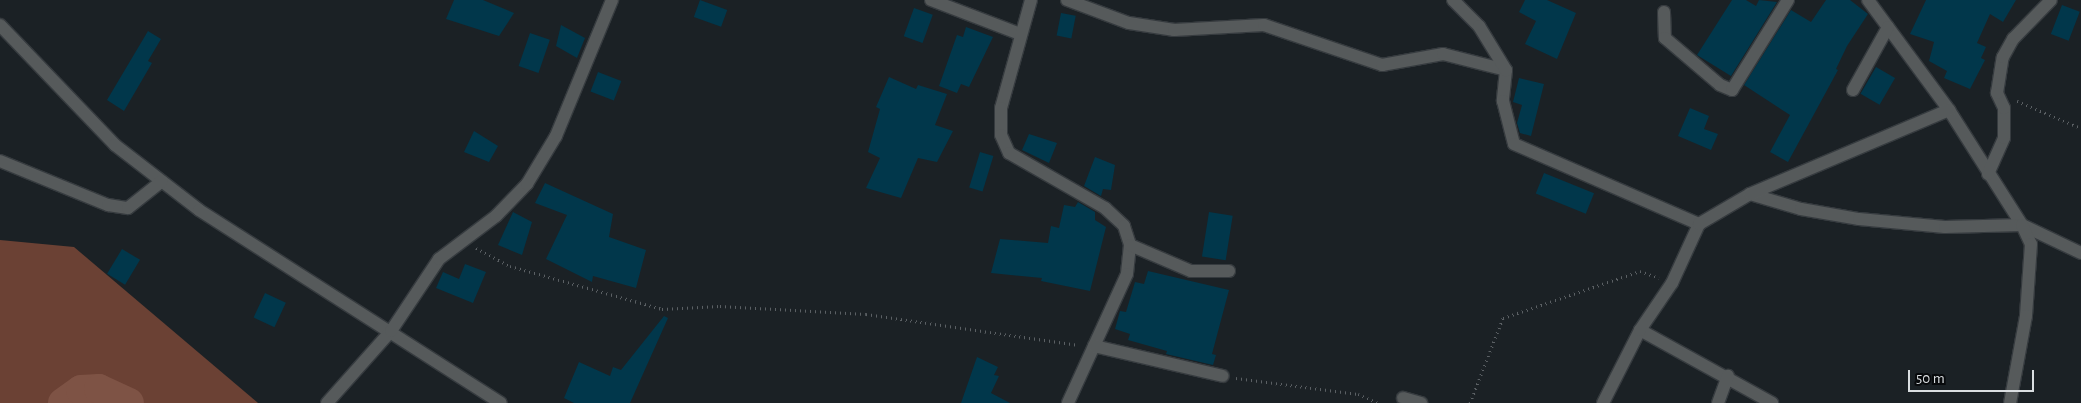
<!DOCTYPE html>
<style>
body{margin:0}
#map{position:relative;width:2081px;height:403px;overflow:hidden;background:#1b2125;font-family:"Alegreya Sans",sans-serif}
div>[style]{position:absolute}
.forest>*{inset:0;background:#6b4134}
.river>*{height:30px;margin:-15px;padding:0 15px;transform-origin:15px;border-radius:15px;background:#7e5345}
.building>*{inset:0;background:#01374b;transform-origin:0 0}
.path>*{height:3px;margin-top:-1.5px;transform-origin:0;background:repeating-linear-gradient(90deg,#5b6064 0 1px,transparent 0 5px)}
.roads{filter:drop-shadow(1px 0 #363b3f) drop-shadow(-1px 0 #363b3f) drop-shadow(0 1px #363b3f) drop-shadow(0 -1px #363b3f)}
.street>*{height:12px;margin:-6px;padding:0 6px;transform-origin:6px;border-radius:6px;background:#565a5b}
span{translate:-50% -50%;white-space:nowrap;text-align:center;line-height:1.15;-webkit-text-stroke:4px #080a0c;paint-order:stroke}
.scale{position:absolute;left:1908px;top:370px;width:126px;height:22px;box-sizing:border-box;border:2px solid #dadee1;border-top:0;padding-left:6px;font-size:15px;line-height:18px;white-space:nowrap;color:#dadee1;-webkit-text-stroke:4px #080a0c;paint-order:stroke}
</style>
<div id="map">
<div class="forest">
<i style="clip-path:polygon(0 240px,74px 247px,258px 403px,0 403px)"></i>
</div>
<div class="river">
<i style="left:63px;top:403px;width:22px;rotate:-36deg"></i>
<i style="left:81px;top:390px;width:18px;rotate:-3deg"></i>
<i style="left:99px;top:389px;width:33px;rotate:25deg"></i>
</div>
<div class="building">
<i style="clip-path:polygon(454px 0,483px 0,514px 13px,499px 36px,446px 19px)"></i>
<i style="left:700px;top:0;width:29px;height:18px;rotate:20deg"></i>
<i style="clip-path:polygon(1525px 0,1547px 0,1576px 13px,1557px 59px,1525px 44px,1536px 21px,1519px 12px)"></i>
<i style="clip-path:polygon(1732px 0,1746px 0,1756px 6px,1759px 0,1777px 2px,1731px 76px,1697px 55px)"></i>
<i style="clip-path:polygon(1826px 0,1850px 0,1868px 14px,1847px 46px,1836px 69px,1838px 70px,1788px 162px,1770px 152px,1790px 115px,1744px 85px,1791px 10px,1811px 22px)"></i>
<i style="clip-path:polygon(1926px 0,2016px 0,2003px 22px,1990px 14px,1977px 43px,1986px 47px,1981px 58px,1985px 60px,1970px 89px,1944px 78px,1947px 71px,1929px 61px,1934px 42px,1910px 34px)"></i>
<i style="left:2062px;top:5px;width:19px;height:31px;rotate:21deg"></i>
<i style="left:914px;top:8px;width:20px;height:30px;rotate:20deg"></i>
<i style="left:1061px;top:13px;width:15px;height:23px;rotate:11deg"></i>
<i style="clip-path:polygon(561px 25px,585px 38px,577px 58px,556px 46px)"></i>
<i style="clip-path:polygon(966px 27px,993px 37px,969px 87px,961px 84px,957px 93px,939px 86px,957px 35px,963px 37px)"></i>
<i style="clip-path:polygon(148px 31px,161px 39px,148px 61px,152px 63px,124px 111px,107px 100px)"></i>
<i style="left:530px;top:33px;width:21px;height:35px;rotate:19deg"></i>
<i style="left:1876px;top:67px;width:22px;height:31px;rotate:30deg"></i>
<i style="left:598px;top:72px;width:25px;height:21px;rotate:21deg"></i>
<i style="clip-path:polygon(889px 77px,916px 89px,918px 85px,947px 94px,935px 125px,953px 131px,937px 162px,918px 158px,901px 198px,866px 188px,880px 158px,868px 152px,880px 109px,876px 107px)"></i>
<i style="clip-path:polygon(1519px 78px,1544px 84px,1531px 136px,1520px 133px,1517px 123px,1522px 105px,1513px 102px)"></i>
<i style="clip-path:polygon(1690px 108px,1709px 116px,1704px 129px,1718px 134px,1711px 150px,1678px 136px)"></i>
<i style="clip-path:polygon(474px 131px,498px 146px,489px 162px,464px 152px)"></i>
<i style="clip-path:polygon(1029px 134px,1057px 143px,1049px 163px,1022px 150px)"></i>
<i style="left:980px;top:152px;width:14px;height:37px;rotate:17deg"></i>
<i style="clip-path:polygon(1095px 157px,1115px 165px,1111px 190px,1103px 189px,1101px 196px,1084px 186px)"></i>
<i style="left:1544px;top:173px;width:54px;height:22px;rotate:22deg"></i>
<i style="clip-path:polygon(545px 183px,613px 214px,609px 237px,646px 250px,636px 288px,593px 276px,592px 282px,546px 259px,567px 215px,535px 203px)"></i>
<i style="clip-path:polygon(1078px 202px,1095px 212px,1095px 220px,1106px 227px,1090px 291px,1041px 281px,1042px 278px,991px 273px,1000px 239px,1048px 243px,1051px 226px,1059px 228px,1064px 205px,1075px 207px)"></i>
<i style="clip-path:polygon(513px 212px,532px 222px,522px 255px,498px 245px)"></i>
<i style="left:1209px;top:212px;width:24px;height:45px;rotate:9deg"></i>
<i style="left:122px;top:249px;width:21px;height:29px;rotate:31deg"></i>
<i style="clip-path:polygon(465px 264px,486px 272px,473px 303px,436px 288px,443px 272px,459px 279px)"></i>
<i style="clip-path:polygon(1148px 271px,1229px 290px,1212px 354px,1216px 355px,1213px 365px,1166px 354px,1167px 351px,1128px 340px,1130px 334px,1115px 329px,1120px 311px,1126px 312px,1135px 282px,1144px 284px)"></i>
<i style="left:265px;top:293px;width:23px;height:27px;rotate:25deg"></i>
<i style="clip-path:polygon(664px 316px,668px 318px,630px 403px,574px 403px,564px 398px,579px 362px,610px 376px,613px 367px,621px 370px)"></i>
<i style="clip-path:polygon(977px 357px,998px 367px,994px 375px,999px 376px,991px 393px,1010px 403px,961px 403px)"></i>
</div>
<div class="path">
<i style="left:2017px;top:101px;width:69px;rotate:22.9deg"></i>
<i style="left:476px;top:248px;width:38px;rotate:28deg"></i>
<i style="left:510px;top:266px;width:158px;rotate:15.8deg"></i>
<i style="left:662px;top:309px;width:58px;rotate:-3deg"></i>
<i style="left:720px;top:306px;width:146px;rotate:3.1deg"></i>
<i style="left:866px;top:314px;width:215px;rotate:8.3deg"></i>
<i style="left:1236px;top:378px;width:123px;rotate:7.5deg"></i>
<i style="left:1358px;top:394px;width:22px;rotate:24deg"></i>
<i style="left:1470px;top:403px;width:91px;rotate:-68.8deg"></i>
<i style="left:1503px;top:318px;width:145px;rotate:-18.9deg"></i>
<i style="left:1640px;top:271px;width:20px;rotate:20deg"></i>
</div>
<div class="roads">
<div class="street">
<i style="left:931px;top:0;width:95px;rotate:20.9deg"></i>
<i style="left:1031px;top:0;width:112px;rotate:105.5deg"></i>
<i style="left:1001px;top:108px;width:27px;rotate:90deg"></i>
<i style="left:1001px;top:135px;width:20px;rotate:66deg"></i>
<i style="left:1009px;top:153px;width:111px;rotate:29.8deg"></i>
<i style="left:1105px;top:208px;width:26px;rotate:43deg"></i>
<i style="left:1124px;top:226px;width:20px;rotate:72deg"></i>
<i style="left:1130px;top:245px;width:29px;rotate:96deg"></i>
<i style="left:1127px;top:274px;width:142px;rotate:114.6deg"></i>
<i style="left:1067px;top:0;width:66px;rotate:20.4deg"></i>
<i style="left:1129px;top:23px;width:46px;rotate:8.8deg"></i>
<i style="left:1174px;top:30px;width:90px;rotate:-3.2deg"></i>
<i style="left:1264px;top:25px;width:125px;rotate:18.7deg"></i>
<i style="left:1382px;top:65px;width:62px;rotate:-10.2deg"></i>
<i style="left:1443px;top:54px;width:65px;rotate:14.3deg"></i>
<i style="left:1506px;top:70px;width:31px;rotate:96deg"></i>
<i style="left:1503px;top:101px;width:44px;rotate:75.7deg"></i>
<i style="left:1514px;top:144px;width:202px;rotate:23.4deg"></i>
<i style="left:1453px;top:0;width:37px;rotate:45deg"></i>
<i style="left:1479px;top:26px;width:52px;rotate:58.5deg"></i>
<i style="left:1868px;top:0;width:137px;rotate:53.6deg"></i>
<i style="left:1949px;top:110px;width:136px;rotate:57.6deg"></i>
<i style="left:2022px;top:225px;width:65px;rotate:25.4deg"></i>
<i style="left:1664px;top:12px;width:26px;rotate:88deg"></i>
<i style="left:1665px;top:38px;width:72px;rotate:40.5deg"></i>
<i style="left:1720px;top:85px;width:13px;rotate:23deg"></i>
<i style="left:1732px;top:90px;width:106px;rotate:-58.1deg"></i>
<i style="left:0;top:25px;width:166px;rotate:46.2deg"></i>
<i style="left:115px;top:145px;width:106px;rotate:37.7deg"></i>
<i style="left:199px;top:210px;width:358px;rotate:32.6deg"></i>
<i style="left:1853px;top:90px;width:72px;rotate:-60.9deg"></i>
<i style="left:0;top:161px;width:117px;rotate:22.2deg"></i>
<i style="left:108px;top:205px;width:20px;rotate:9deg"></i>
<i style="left:128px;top:208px;width:43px;rotate:-38.5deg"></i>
<i style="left:1988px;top:174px;width:39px;rotate:-66deg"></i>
<i style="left:2004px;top:138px;width:30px;rotate:-90deg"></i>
<i style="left:2004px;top:108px;width:17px;rotate:-115deg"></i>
<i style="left:1997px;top:93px;width:36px;rotate:-81deg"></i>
<i style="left:2003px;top:57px;width:21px;rotate:-61deg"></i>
<i style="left:2013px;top:39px;width:54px;rotate:-45.7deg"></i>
<i style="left:1750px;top:194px;width:53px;rotate:16.4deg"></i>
<i style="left:1801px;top:209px;width:59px;rotate:9.8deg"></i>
<i style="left:1859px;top:219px;width:86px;rotate:5.3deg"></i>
<i style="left:1945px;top:227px;width:77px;rotate:-1.5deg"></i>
<i style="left:2022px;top:225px;width:21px;rotate:65deg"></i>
<i style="left:2031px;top:244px;width:72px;rotate:94deg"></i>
<i style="left:2026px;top:316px;width:88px;rotate:100.4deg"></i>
<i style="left:1130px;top:245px;width:66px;rotate:23.1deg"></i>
<i style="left:1191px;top:271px;width:38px"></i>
<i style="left:1640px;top:330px;width:151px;rotate:28.9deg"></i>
<i style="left:1094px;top:346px;width:132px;rotate:13.1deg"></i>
<i style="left:1403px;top:398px;width:19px;rotate:16deg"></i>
<i style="left:327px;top:403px;width:96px;rotate:-48.4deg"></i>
<i style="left:391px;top:331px;width:87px;rotate:-56.3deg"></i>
<i style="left:439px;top:259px;width:71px;rotate:-37deg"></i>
<i style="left:496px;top:216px;width:45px;rotate:-45.9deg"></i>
<i style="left:527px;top:184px;width:56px;rotate:-58.9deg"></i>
<i style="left:556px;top:136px;width:147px;rotate:-67.6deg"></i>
<i style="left:1603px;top:403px;width:82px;rotate:-63.1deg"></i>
<i style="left:1640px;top:330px;width:57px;rotate:-55.8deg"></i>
<i style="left:1672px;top:283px;width:65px;rotate:-65.4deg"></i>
<i style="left:1699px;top:224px;width:59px;rotate:-30.5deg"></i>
<i style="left:1750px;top:194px;width:216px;rotate:-22.9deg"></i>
<i style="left:1718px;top:403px;width:29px;rotate:-70deg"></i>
</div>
</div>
<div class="scale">50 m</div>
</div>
